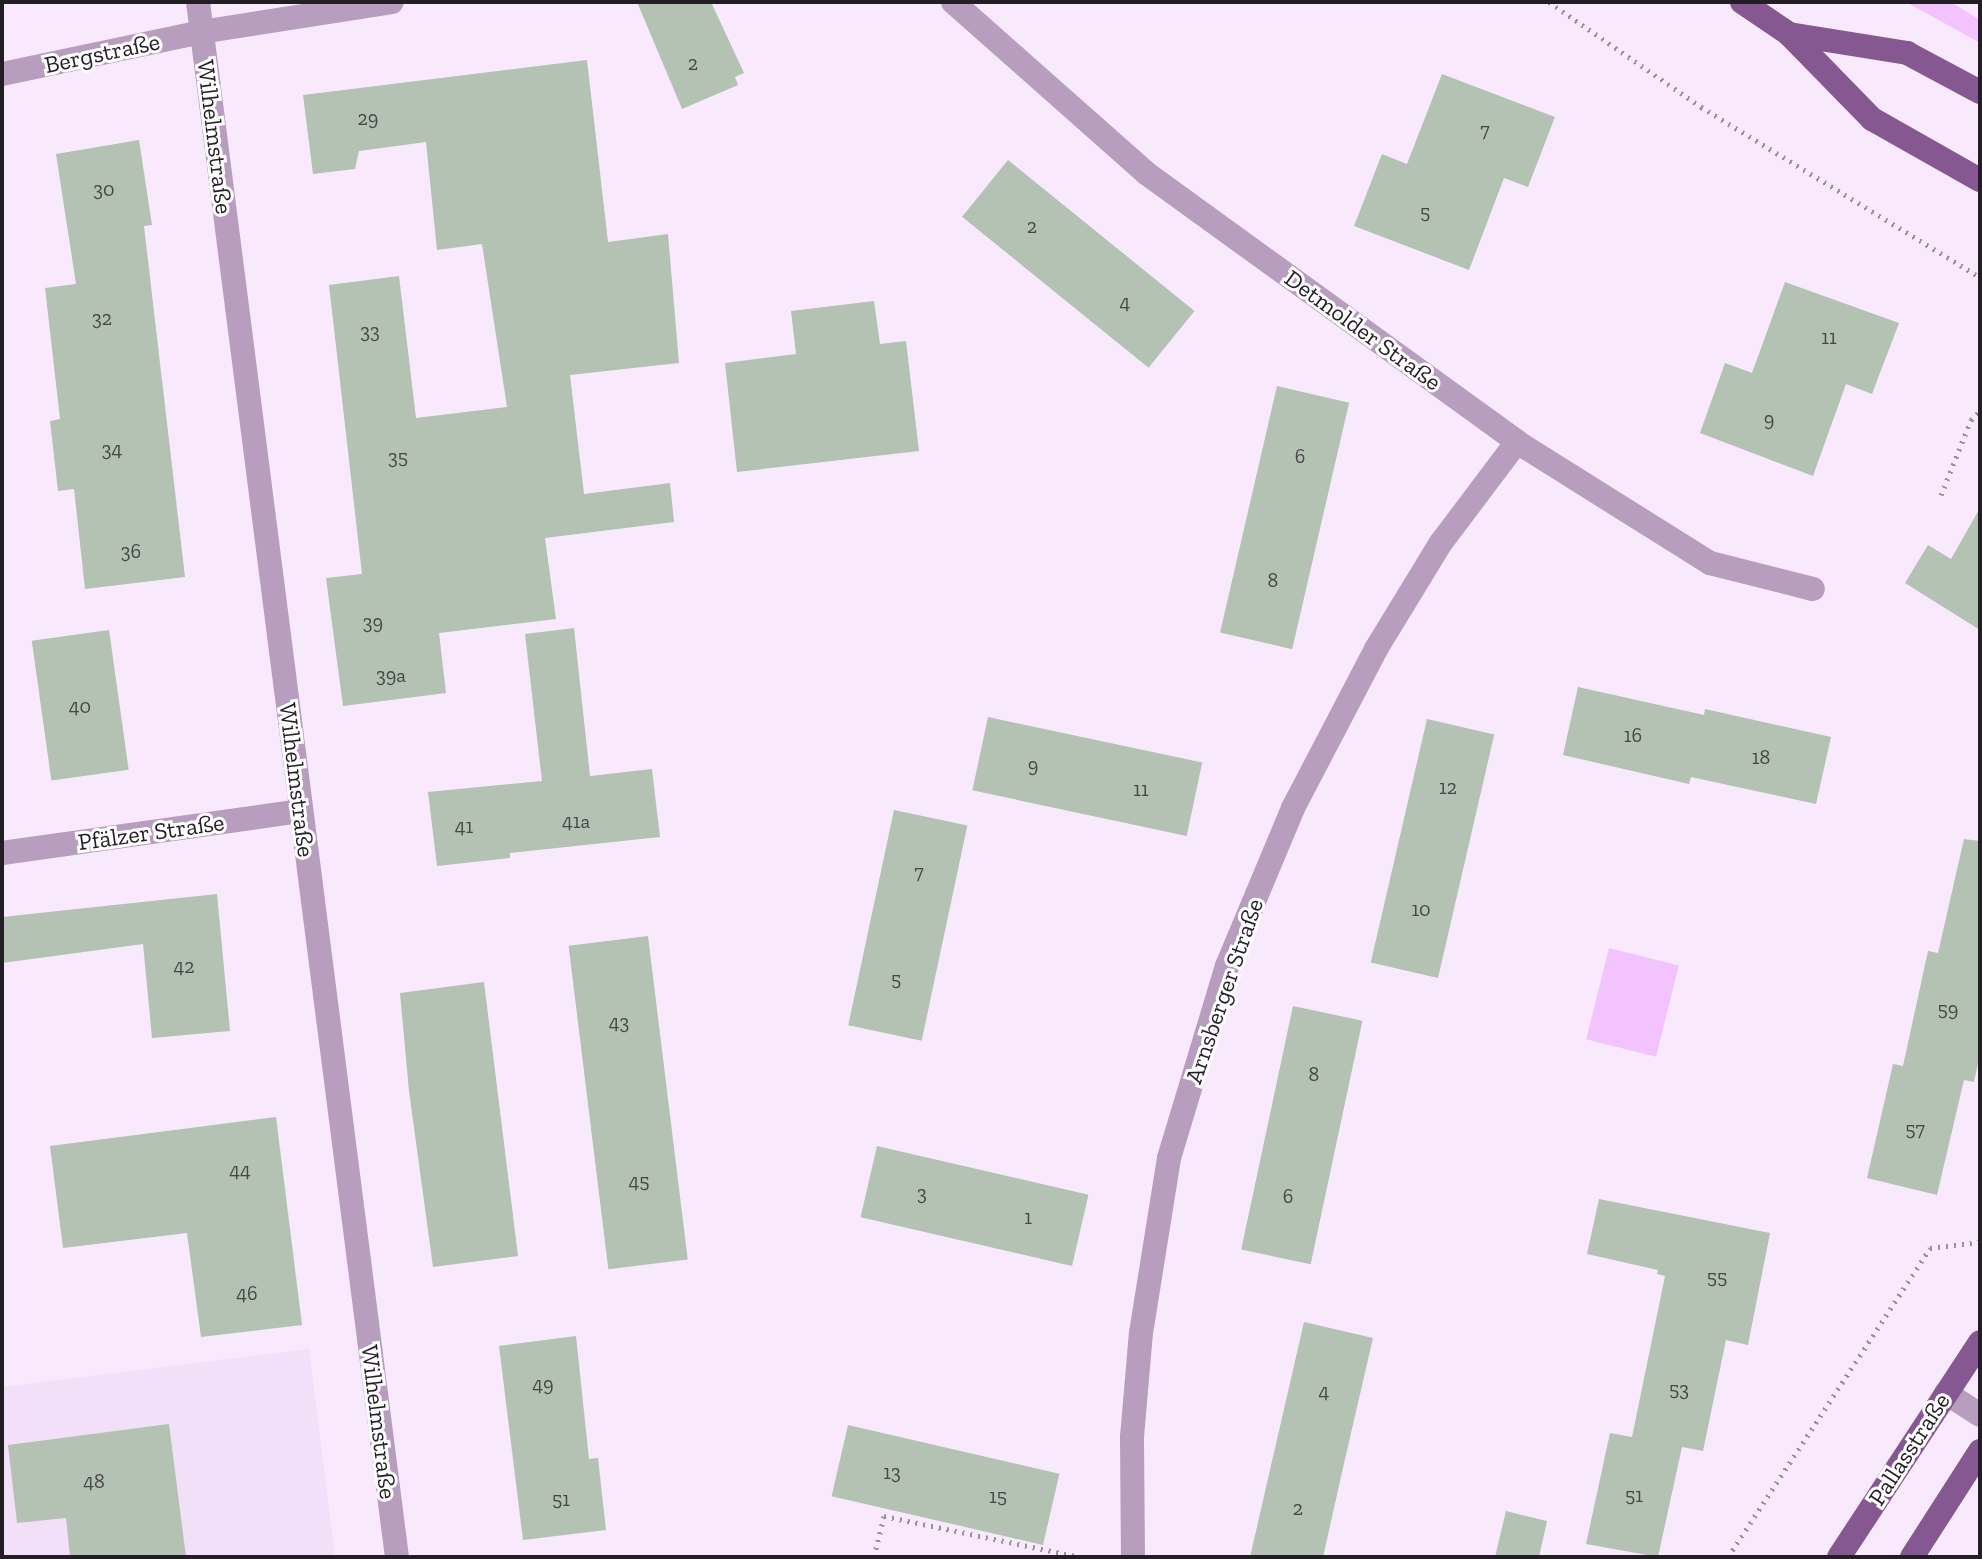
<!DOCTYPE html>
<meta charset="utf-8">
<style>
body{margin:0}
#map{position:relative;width:1982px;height:1559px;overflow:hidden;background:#f8eafc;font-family:"Zilla Slab",serif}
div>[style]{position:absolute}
.built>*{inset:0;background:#f2dff8}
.green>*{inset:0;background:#f2c3ff;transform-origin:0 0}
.building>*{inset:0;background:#b3c2b2;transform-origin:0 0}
.path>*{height:5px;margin-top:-2.5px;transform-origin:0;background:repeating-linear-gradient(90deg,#9a909d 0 2px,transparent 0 8px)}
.minor>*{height:24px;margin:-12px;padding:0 12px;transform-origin:12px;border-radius:12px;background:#b79dbe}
.major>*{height:24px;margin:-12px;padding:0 12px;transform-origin:12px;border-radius:12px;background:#855892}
span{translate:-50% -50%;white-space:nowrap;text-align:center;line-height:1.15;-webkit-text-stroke:6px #fdfdfd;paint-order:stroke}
.number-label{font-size:20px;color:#474748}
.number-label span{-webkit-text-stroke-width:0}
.street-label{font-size:24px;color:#231e25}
.frame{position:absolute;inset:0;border:4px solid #231e25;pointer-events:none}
</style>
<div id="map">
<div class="built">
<i style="clip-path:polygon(309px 1349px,335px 1557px,2px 1557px,2px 1387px)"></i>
</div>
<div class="green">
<i style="clip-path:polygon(1906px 2px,1951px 2px,1980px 20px,1980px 43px)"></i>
<i style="left:1609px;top:948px;width:72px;height:94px;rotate:14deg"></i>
</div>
<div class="building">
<i style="clip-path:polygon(637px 2px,711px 2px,744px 73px,735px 77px,738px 85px,682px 109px)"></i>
<i style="clip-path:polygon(587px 60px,608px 242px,668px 234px,679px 363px,570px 375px,584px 494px,670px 483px,674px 522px,545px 538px,556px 619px,439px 633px,446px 693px,343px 706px,326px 578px,362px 574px,329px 285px,399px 276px,416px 418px,507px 407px,482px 244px,437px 250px,426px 142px,359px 151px,355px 169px,313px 174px,303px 95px)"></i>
<i style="clip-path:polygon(1442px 74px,1555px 117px,1528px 187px,1504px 178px,1469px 270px,1354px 226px,1382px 154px,1407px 164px)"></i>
<i style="clip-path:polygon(139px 140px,152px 225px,144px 226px,185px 577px,85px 589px,74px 489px,58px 491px,50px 421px,60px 419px,45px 288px,76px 284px,56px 154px)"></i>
<i style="left:1008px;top:160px;width:240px;height:73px;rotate:39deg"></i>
<i style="clip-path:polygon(1785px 282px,1899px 323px,1872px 394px,1846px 384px,1813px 476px,1700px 433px,1725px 363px,1752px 373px)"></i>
<i style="clip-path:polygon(874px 301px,880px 344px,906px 341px,919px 451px,737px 472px,725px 363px,796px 354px,791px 311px)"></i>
<i style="left:1277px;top:386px;width:74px;height:253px;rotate:13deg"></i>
<i style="clip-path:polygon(1980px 508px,1980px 630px,1905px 583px,1928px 545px,1951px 559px)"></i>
<i style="clip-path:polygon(574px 628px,590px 776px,652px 769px,660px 837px,510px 853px,510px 858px,437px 866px,428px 792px,542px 781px,525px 634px)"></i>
<i style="left:109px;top:630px;width:141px;height:78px;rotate:82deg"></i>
<i style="clip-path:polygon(1578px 687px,1704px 715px,1705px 709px,1831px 737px,1816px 804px,1691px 777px,1689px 784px,1563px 755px)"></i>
<i style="left:988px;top:717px;width:219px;height:75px;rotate:12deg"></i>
<i style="left:1427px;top:719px;width:69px;height:250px;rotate:13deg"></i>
<i style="left:894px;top:810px;width:75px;height:220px;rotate:12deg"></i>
<i style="clip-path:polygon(1964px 839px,1980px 841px,1980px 1054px,1974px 1082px,1964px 1080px,1937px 1195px,1867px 1178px,1893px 1064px,1903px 1066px,1928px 951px,1938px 953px)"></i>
<i style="clip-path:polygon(217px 894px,230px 1031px,152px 1038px,143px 944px,2px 963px,2px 917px)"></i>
<i style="left:648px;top:936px;width:326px;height:80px;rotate:83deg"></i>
<i style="clip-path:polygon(484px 982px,518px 1256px,433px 1267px,409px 1091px,400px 993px)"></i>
<i style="left:1293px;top:1006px;width:71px;height:249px;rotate:12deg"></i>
<i style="clip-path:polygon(276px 1117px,302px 1325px,201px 1337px,187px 1233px,63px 1248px,50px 1146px)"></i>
<i style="left:877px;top:1146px;width:217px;height:73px;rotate:13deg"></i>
<i style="clip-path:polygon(1599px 1199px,1770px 1233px,1748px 1345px,1726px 1340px,1703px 1451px,1682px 1447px,1658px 1557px,1586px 1544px,1610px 1433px,1632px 1437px,1665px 1276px,1657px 1274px,1658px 1270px,1587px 1254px)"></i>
<i style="clip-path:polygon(1304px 1322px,1373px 1338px,1345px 1459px,1323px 1557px,1250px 1557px)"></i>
<i style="clip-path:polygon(576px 1336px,589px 1459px,598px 1458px,606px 1530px,523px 1540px,499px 1346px)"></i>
<i style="clip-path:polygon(169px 1424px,186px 1557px,70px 1557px,66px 1518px,17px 1523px,8px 1445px)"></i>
<i style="left:848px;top:1425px;width:217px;height:73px;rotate:13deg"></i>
<i style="clip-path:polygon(1506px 1511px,1547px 1521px,1539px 1557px,1495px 1557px)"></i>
</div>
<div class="path">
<i style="left:1549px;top:2px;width:185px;rotate:34.6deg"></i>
<i style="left:1701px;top:107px;width:327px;rotate:31.4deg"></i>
<i style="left:1941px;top:495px;width:81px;rotate:-68.2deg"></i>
<i style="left:1971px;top:420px;width:13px;rotate:-45deg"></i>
<i style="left:874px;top:1557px;width:42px;rotate:-76.3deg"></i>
<i style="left:884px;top:1516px;width:200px;rotate:11.8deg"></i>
<i style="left:1728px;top:1557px;width:369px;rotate:-56.8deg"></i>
<i style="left:1930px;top:1248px;width:50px;rotate:-6.8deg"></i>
</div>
<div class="minor">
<i style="left:198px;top:2px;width:1568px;rotate:82.71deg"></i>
<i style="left:953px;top:2px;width:258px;rotate:41.5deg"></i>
<i style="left:1146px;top:173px;width:458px;rotate:35.9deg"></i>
<i style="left:1517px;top:442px;width:228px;rotate:32.1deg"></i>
<i style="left:1710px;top:563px;width:106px;rotate:14.2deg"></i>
<i style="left:2px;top:74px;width:203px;rotate:-11.9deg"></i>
<i style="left:201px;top:32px;width:193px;rotate:-8.9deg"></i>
<i style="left:2px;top:853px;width:302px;rotate:-8deg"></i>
<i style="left:1946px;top:1393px;width:40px;rotate:32.9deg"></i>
<i style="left:1133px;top:1557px;width:120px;rotate:-90.5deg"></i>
<i style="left:1132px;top:1437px;width:104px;rotate:-85.1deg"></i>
<i style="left:1141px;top:1333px;width:177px;rotate:-80.9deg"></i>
<i style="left:1169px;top:1158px;width:201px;rotate:-73.2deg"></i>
<i style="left:1227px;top:966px;width:171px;rotate:-67.3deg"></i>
<i style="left:1293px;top:808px;width:179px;rotate:-62.4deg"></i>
<i style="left:1376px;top:649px;width:123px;rotate:-58.6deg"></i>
<i style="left:1440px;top:544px;width:128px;rotate:-53deg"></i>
</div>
<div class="major">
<i style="left:1742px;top:2px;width:57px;rotate:34.2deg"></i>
<i style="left:1789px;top:34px;width:119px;rotate:45.7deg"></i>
<i style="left:1872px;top:119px;width:124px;rotate:29.5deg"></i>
<i style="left:1789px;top:34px;width:120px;rotate:9.1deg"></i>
<i style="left:1907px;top:53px;width:83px;rotate:28.1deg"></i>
<i style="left:1839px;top:1557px;width:257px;rotate:-56.7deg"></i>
<i style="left:1912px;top:1557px;width:126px;rotate:-57.3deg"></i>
</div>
<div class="number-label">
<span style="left:693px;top:63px">2</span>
<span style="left:368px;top:118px">29</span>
<span style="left:1485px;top:130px">7</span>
<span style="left:104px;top:189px">30</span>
<span style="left:1425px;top:212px">5</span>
<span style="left:1032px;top:226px">2</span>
<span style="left:1125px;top:302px">4</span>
<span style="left:102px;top:318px">32</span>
<span style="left:370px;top:331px">33</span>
<span style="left:1829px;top:337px">11</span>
<span style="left:1769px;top:419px">9</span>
<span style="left:112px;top:449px">34</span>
<span style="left:1300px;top:456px">6</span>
<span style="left:398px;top:457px">35</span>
<span style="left:131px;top:551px">36</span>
<span style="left:1273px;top:580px">8</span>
<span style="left:373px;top:622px">39</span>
<span style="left:391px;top:675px">39a</span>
<span style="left:80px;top:706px">40</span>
<span style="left:1633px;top:735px">16</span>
<span style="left:1761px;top:757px">18</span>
<span style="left:1033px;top:765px">9</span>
<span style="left:1448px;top:787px">12</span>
<span style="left:1141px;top:789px">11</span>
<span style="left:576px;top:821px">41a</span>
<span style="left:464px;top:826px">41</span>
<span style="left:919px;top:872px">7</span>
<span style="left:1421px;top:909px">10</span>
<span style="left:184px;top:966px">42</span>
<span style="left:896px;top:979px">5</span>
<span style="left:1948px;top:1009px">59</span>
<span style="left:619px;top:1022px">43</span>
<span style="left:1314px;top:1074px">8</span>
<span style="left:1915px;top:1129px">57</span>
<span style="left:240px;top:1170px">44</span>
<span style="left:639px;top:1181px">45</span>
<span style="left:922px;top:1193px">3</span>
<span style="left:1288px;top:1196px">6</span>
<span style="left:1028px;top:1217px">1</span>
<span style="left:1717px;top:1277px">55</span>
<span style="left:247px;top:1293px">46</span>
<span style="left:543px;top:1384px">49</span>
<span style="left:1679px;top:1389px">53</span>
<span style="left:1324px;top:1391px">4</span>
<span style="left:892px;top:1472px">13</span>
<span style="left:94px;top:1481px">48</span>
<span style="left:1634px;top:1495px">51</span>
<span style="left:998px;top:1496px">15</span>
<span style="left:561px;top:1499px">51</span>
<span style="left:1298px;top:1508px">2</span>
</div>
<div class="street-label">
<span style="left:102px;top:53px;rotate:-12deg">Bergstraße</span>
<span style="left:215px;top:137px;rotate:83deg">Wilhelmstraße</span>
<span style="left:1363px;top:330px;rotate:36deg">Detmolder Straße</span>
<span style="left:297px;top:780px;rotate:83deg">Wilhelmstraße</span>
<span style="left:151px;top:832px;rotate:-8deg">Pfälzer Straße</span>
<span style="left:1224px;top:991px;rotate:-71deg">Arnsberger Straße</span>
<span style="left:379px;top:1422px;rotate:83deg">Wilhelmstraße</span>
<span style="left:1909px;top:1449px;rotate:-57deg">Pallasstraße</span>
</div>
<div class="frame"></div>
</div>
